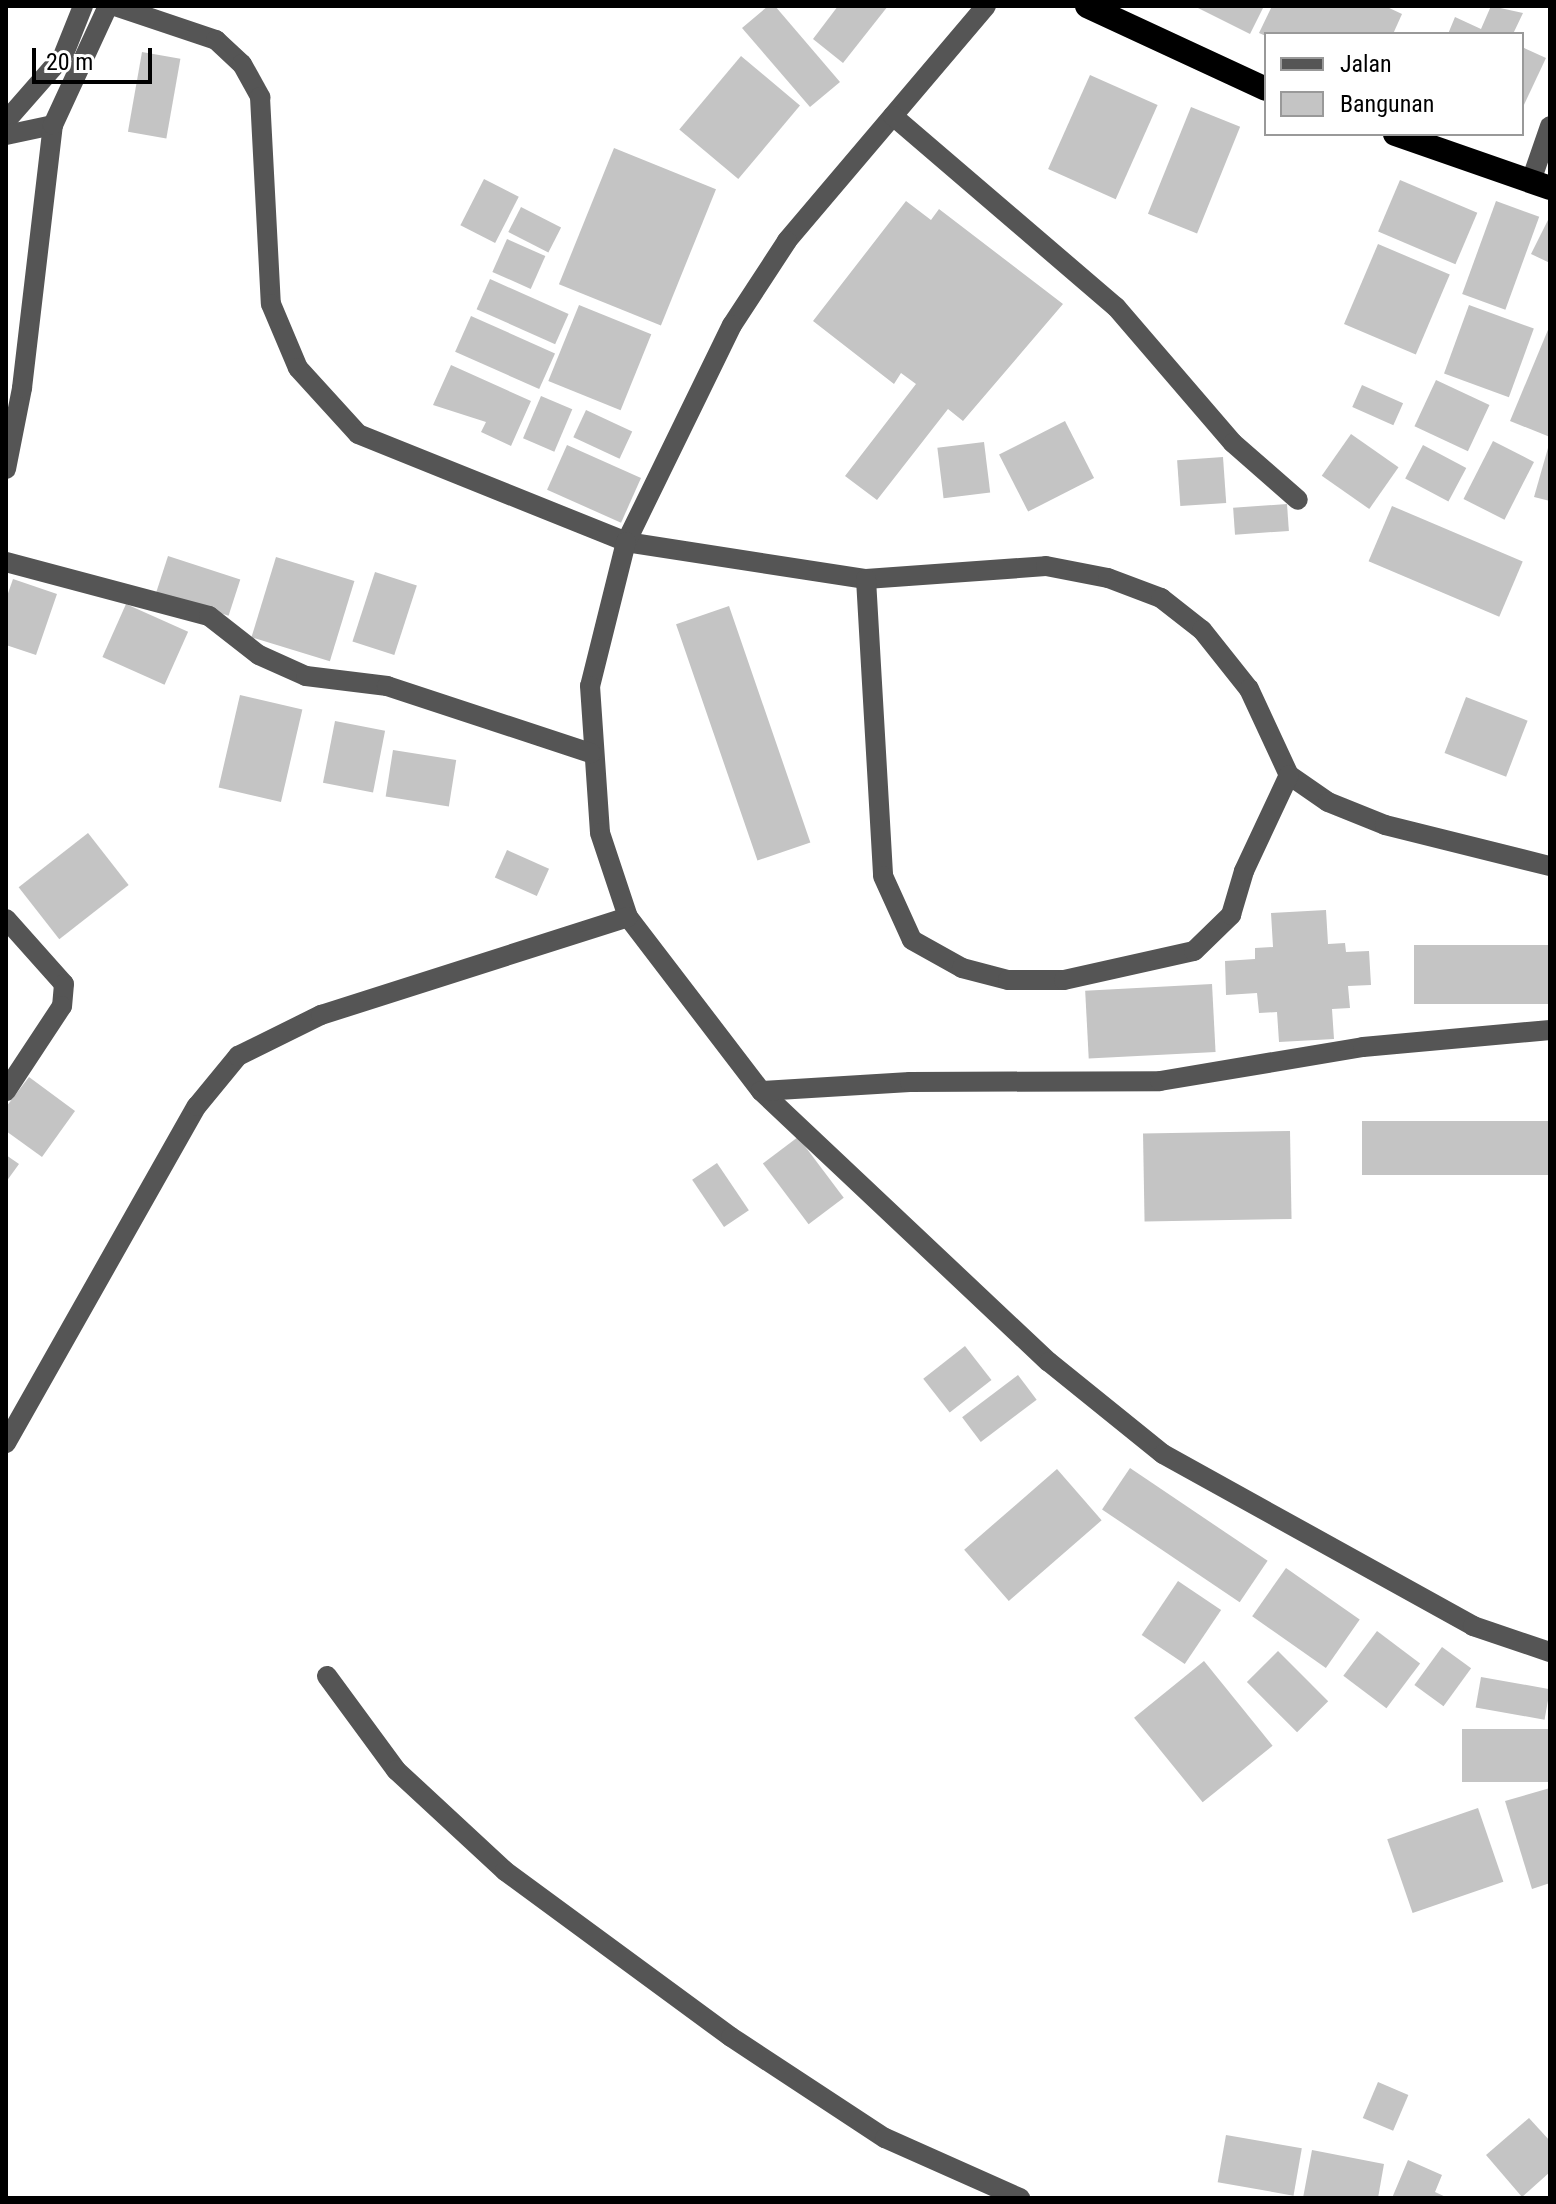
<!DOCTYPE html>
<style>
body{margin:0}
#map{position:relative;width:1556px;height:2204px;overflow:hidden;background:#fff;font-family:"Roboto Condensed",sans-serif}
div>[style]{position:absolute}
.building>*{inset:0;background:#c4c4c4;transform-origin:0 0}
.minor>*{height:20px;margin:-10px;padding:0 10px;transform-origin:10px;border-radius:10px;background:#555}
.highway>*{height:24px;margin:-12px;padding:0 12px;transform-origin:12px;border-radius:12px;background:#000}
span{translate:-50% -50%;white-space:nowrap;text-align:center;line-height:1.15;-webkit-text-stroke:7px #fff;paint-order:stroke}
.frame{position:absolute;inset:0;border:8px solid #000;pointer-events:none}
.legend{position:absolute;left:1264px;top:32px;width:260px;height:104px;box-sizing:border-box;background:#fff;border:2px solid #999;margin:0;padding:10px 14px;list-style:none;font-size:24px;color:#000}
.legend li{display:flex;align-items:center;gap:16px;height:40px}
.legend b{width:40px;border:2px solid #999}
.scale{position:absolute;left:32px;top:48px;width:120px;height:36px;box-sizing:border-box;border:4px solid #000;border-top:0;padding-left:10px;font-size:24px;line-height:28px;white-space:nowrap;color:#000;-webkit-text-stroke:6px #fff;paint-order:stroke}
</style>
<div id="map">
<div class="building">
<i style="clip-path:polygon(768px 6px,775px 6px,840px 82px,810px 107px,742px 28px)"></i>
<i style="clip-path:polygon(838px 6px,888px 6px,843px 63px,813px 39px)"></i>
<i style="clip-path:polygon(1194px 6px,1264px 6px,1250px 34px)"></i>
<i style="clip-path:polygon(1272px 6px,1385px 6px,1402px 14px,1393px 34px,1266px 36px,1259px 33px)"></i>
<i style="clip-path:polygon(1491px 6px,1523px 13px,1513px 34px,1448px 34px,1455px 17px,1481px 29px)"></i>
<i style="clip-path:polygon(1522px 47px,1546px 58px,1522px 109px)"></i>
<i style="left:142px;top:52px;width:39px;height:81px;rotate:10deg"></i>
<i style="left:741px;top:56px;width:77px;height:96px;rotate:40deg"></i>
<i style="left:1090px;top:75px;width:74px;height:103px;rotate:24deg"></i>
<i style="left:1191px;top:107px;width:53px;height:115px;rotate:22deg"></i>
<i style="left:614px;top:148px;width:110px;height:147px;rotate:22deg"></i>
<i style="left:484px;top:179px;width:39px;height:52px;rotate:27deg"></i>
<i style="left:1400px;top:180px;width:84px;height:56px;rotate:23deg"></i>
<i style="clip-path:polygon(906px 201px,931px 220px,939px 209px,1063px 304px,963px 421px,948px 409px,877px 500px,845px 476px,916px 384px,901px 373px,894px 384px,813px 321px)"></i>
<i style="left:1496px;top:201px;width:46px;height:99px;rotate:20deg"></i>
<i style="left:521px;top:207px;width:45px;height:28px;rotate:27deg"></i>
<i style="clip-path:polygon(1550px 216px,1550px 263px,1531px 254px)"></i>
<i style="left:507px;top:239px;width:42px;height:36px;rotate:24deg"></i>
<i style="left:1378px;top:244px;width:78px;height:87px;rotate:23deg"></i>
<i style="left:490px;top:279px;width:86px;height:33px;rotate:24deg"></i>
<i style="left:579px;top:305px;width:78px;height:82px;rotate:22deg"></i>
<i style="left:1469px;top:305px;width:69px;height:73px;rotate:20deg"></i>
<i style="left:471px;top:316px;width:92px;height:39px;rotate:24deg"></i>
<i style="clip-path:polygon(1550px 325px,1550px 437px,1510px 421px)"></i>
<i style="clip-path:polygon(451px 365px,531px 401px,511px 446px,481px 432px,486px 422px,433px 405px)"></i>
<i style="left:1436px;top:380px;width:59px;height:51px;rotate:25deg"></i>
<i style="left:1362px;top:385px;width:45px;height:24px;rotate:24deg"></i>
<i style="left:541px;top:396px;width:34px;height:46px;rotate:23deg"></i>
<i style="left:586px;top:410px;width:51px;height:30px;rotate:25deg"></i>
<i style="left:1065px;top:421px;width:64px;height:74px;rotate:63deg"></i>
<i style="left:1351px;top:434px;width:58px;height:51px;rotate:35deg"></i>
<i style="left:1493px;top:441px;width:46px;height:65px;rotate:27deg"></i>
<i style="left:984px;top:442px;width:51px;height:47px;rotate:83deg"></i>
<i style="left:567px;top:445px;width:81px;height:49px;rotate:24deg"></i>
<i style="left:1423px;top:445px;width:49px;height:38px;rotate:28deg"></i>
<i style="clip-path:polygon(1548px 448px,1550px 449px,1550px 501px,1534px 497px)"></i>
<i style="left:1223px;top:457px;width:46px;height:46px;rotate:86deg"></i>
<i style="left:1287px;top:504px;width:27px;height:54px;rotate:86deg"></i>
<i style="left:1392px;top:506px;width:142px;height:60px;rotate:23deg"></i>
<i style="left:168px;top:556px;width:76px;height:38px;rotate:18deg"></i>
<i style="left:276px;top:557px;width:82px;height:84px;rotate:17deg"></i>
<i style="left:375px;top:572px;width:44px;height:73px;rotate:18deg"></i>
<i style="clip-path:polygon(13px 579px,57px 594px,36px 655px,6px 645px,6px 599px)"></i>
<i style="left:126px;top:604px;width:68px;height:58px;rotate:24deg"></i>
<i style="left:729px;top:606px;width:250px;height:56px;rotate:71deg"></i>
<i style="left:240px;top:695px;width:64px;height:95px;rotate:13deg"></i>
<i style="left:1466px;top:697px;width:66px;height:60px;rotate:21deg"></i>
<i style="left:335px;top:721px;width:51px;height:63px;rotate:11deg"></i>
<i style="left:393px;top:750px;width:64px;height:47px;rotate:9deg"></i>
<i style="left:88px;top:833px;width:66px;height:88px;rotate:52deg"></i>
<i style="left:507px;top:850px;width:46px;height:30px;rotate:24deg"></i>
<i style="clip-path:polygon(1326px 910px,1328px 944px,1345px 943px,1346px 952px,1369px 951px,1371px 985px,1348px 986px,1350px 1008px,1332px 1009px,1334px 1039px,1279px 1042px,1277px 1012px,1259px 1013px,1257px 993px,1226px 995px,1225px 961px,1255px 959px,1255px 948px,1273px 947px,1271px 913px)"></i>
<i style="left:1550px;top:945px;width:59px;height:136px;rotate:90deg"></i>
<i style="left:1212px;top:984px;width:68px;height:127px;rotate:87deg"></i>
<i style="clip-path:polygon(29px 1077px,75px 1111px,42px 1157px,6px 1131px,6px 1107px)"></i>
<i style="left:1550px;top:1121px;width:54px;height:188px;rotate:90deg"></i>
<i style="left:1290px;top:1131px;width:88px;height:147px;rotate:89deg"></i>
<i style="left:798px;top:1137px;width:76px;height:44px;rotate:53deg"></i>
<i style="clip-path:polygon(6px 1155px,19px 1164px,6px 1182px)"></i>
<i style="left:717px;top:1163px;width:57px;height:30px;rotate:56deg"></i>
<i style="left:965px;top:1346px;width:43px;height:53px;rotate:52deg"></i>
<i style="left:1018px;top:1375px;width:31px;height:70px;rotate:53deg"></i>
<i style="left:1130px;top:1468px;width:166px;height:50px;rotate:34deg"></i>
<i style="left:1057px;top:1469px;width:68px;height:123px;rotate:49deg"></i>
<i style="left:1286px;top:1568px;width:90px;height:59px;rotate:35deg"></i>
<i style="left:1178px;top:1581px;width:52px;height:65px;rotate:34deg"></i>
<i style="left:1377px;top:1631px;width:54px;height:56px;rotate:37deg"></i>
<i style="left:1442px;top:1647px;width:36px;height:47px;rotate:36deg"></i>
<i style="left:1278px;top:1651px;width:71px;height:44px;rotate:45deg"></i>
<i style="left:1204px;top:1661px;width:109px;height:90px;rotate:51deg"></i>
<i style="left:1481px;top:1677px;width:70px;height:31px;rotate:10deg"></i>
<i style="left:1462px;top:1729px;width:88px;height:53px"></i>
<i style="clip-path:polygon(1550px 1788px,1550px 1883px,1532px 1889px,1505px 1801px)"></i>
<i style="left:1478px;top:1808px;width:78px;height:96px;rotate:71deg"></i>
<i style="left:1378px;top:2082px;width:33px;height:39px;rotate:23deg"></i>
<i style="clip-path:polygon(1529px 2118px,1550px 2141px,1550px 2172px,1522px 2197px,1486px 2155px)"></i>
<i style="left:1226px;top:2135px;width:77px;height:48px;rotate:10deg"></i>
<i style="clip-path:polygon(1312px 2150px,1384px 2164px,1378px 2198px,1303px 2198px)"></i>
<i style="clip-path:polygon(1408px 2160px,1442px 2175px,1435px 2192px,1448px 2198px,1392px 2198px)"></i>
</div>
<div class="minor">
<i style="left:115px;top:6px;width:107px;rotate:18.6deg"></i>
<i style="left:216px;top:40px;width:35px;rotate:43deg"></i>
<i style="left:242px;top:64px;width:38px;rotate:61deg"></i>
<i style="left:260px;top:97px;width:207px;rotate:87deg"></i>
<i style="left:271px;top:304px;width:69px;rotate:67.1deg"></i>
<i style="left:298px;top:368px;width:89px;rotate:47.7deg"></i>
<i style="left:358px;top:434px;width:289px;rotate:21.9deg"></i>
<i style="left:626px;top:542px;width:243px;rotate:8.8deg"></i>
<i style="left:866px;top:579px;width:180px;rotate:-4.1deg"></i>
<i style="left:1046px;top:566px;width:63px;rotate:11deg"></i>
<i style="left:1108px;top:578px;width:57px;rotate:20.7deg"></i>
<i style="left:1161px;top:598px;width:52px;rotate:38deg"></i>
<i style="left:1202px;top:630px;width:75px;rotate:51.5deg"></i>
<i style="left:1249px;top:689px;width:95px;rotate:65.1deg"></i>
<i style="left:1289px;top:775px;width:47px;rotate:34.7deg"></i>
<i style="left:1328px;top:802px;width:61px;rotate:22deg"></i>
<i style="left:1385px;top:825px;width:170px;rotate:14deg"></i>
<i style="left:986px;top:6px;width:308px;rotate:130.3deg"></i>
<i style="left:787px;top:241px;width:100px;rotate:123.2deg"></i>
<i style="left:732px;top:325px;width:242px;rotate:116deg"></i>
<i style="left:626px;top:542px;width:148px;rotate:104deg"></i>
<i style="left:590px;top:686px;width:147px;rotate:86.1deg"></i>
<i style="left:600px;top:833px;width:89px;rotate:71.6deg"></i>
<i style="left:628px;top:917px;width:219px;rotate:52.6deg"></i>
<i style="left:761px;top:1091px;width:395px;rotate:43.3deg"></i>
<i style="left:1049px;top:1362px;width:146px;rotate:38.9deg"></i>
<i style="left:1163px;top:1454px;width:355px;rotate:29deg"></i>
<i style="left:1473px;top:1626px;width:81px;rotate:18.7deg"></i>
<i style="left:893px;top:116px;width:294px;rotate:40.6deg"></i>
<i style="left:1116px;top:307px;width:179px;rotate:49.3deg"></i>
<i style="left:1233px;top:443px;width:86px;rotate:41.2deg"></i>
<i style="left:6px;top:121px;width:86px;rotate:-48.8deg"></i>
<i style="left:63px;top:56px;width:54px;rotate:-68.2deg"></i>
<i style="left:6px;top:135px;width:48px;rotate:-12deg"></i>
<i style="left:1531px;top:181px;width:58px;rotate:-70.9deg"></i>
<i style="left:6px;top:469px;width:83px;rotate:-78.8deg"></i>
<i style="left:22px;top:388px;width:265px;rotate:-83.3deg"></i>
<i style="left:53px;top:125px;width:131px;rotate:-65.2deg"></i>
<i style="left:6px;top:562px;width:210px;rotate:14.9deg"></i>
<i style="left:209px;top:616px;width:63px;rotate:38deg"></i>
<i style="left:259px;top:655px;width:51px;rotate:24.1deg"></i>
<i style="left:306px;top:676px;width:82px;rotate:7deg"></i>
<i style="left:387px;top:686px;width:215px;rotate:18.2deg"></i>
<i style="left:866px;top:579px;width:297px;rotate:86.7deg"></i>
<i style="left:883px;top:876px;width:70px;rotate:65.6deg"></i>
<i style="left:912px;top:940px;width:57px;rotate:29.2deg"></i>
<i style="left:962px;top:968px;width:48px;rotate:14.6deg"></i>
<i style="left:1008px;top:980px;width:56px"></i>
<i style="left:1064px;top:980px;width:133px;rotate:-12.6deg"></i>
<i style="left:1194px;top:951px;width:52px;rotate:-44.2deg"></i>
<i style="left:1231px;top:915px;width:46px;rotate:-73.5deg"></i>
<i style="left:1244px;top:871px;width:106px;rotate:-64.9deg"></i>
<i style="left:6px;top:919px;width:87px;rotate:48.3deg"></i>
<i style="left:64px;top:984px;width:22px;rotate:95deg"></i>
<i style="left:62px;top:1006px;width:102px;rotate:123.4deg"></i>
<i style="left:761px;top:1091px;width:149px;rotate:-3.5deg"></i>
<i style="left:910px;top:1082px;width:250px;rotate:-0.2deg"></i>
<i style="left:1160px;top:1081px;width:206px;rotate:-9.5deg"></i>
<i style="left:1363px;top:1047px;width:188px;rotate:-5.2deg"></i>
<i style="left:6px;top:1443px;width:387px;rotate:-60.5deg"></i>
<i style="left:197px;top:1106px;width:65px;rotate:-50.6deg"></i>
<i style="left:238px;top:1056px;width:93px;rotate:-26.3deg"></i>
<i style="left:321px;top:1015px;width:322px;rotate:-17.7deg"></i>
<i style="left:327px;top:1676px;width:117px;rotate:53.7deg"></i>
<i style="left:396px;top:1770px;width:149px;rotate:42.8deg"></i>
<i style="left:505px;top:1871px;width:280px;rotate:36.3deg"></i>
<i style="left:731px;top:2037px;width:184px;rotate:33.3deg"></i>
<i style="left:885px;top:2138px;width:148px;rotate:24deg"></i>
</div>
<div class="highway">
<i style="left:1087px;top:6px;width:197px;rotate:24.9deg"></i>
<i style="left:1395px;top:134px;width:164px;rotate:19.2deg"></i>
</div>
<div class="frame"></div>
<ul class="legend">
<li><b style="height:10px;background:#555"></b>Jalan</li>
<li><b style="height:22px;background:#c4c4c4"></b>Bangunan</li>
</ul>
<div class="scale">20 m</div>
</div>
